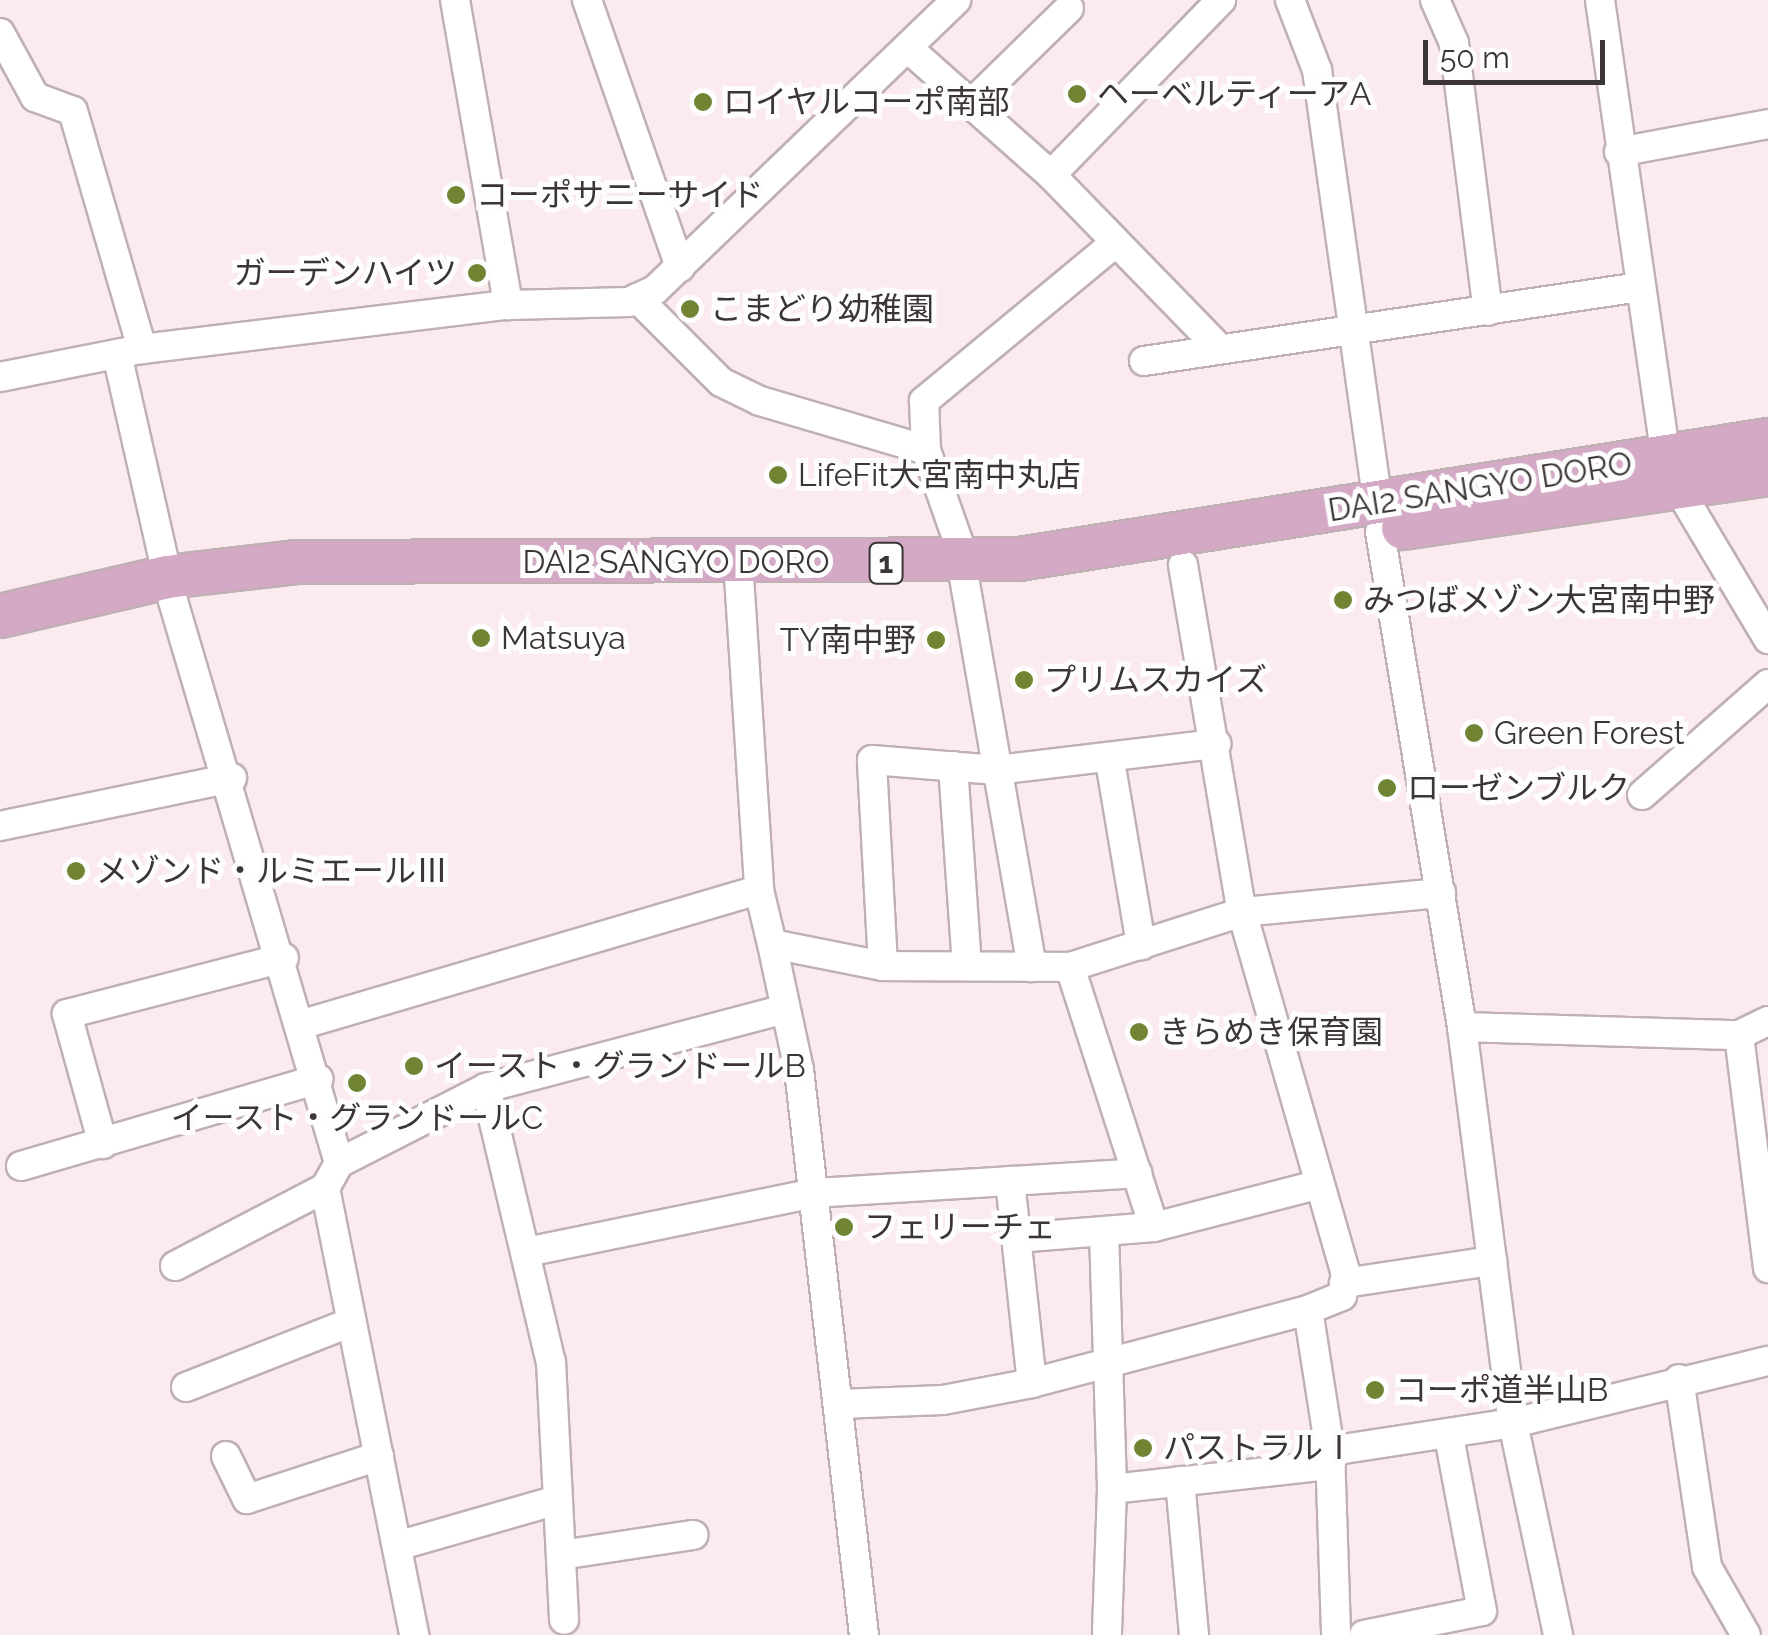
<!DOCTYPE html>
<meta charset="utf-8">
<style>
body{margin:0}
#map{position:relative;width:1768px;height:1635px;overflow:hidden;background:#fcebee;font-family:Raleway,"Noto Sans JP",sans-serif}
div>[style]{position:absolute}
.roads{filter:drop-shadow(2px 0 #c0b0b3) drop-shadow(-2px 0 #c0b0b3) drop-shadow(0 2px #c0b0b3) drop-shadow(0 -2px #c0b0b3)}
.street>*{height:28px;margin:-14px;padding:0 14px;transform-origin:14px;border-radius:14px;background:#fff}
.primary>*{height:42px;margin:-21px;padding:0 21px;transform-origin:21px;border-radius:21px;background:#d3a9c6}
.dots>*{width:28px;height:28px;translate:-50% -50%;box-sizing:border-box;border:5px solid #fdfdfd;border-radius:50%}
span{translate:-50% -50%;white-space:nowrap;text-align:center;line-height:1.15;-webkit-text-stroke:10px #fdfdfd;paint-order:stroke}
.shield-label span{padding:2px 8px;background:#fdfdfd;border:2px solid;border-radius:8px;-webkit-text-stroke-width:0}
.shield-label{font-size:30px;color:#3c3537;font-weight:700}
.poi-label{font-size:32px;color:#3c3537}
.left{translate:0 -50%;text-align:left}
.right{translate:-100% -50%;text-align:right}
.street-label{font-size:32px;color:#3c3537}
.scale{position:absolute;left:1423px;top:40px;width:182px;height:45px;box-sizing:border-box;border:5px solid #3c3537;border-top:0;padding-left:12px;font-size:30px;line-height:35px;white-space:nowrap;color:#3c3537;-webkit-text-stroke:8px #fdfdfd;paint-order:stroke}
</style>
<div id="map">
<div class="roads">
<div class="street">
<i style="left:455px;top:0;width:310px;rotate:80.1deg"></i>
<i style="left:587px;top:0;width:283px;rotate:70.8deg"></i>
<i style="left:1290px;top:0;width:75px;rotate:68.9deg"></i>
<i style="left:1317px;top:70px;width:437px;rotate:82deg"></i>
<i style="left:1435px;top:0;width:47px;rotate:66.2deg"></i>
<i style="left:1454px;top:43px;width:270px;rotate:82.8deg"></i>
<i style="left:1600px;top:0;width:462px;rotate:81.8deg"></i>
<i style="left:0;top:33px;width:73px;rotate:61.3deg"></i>
<i style="left:35px;top:97px;width:40px;rotate:20.2deg"></i>
<i style="left:73px;top:111px;width:248px;rotate:73.8deg"></i>
<i style="left:909px;top:49px;width:190px;rotate:41.6deg"></i>
<i style="left:1051px;top:175px;width:243px;rotate:45.8deg"></i>
<i style="left:971px;top:104px;width:137px;rotate:-44.4deg"></i>
<i style="left:1619px;top:152px;width:152px;rotate:-10.6deg"></i>
<i style="left:1051px;top:175px;width:244px;rotate:-45.8deg"></i>
<i style="left:637px;top:298px;width:119px;rotate:45deg"></i>
<i style="left:721px;top:382px;width:43px;rotate:26deg"></i>
<i style="left:760px;top:401px;width:173px;rotate:16.4deg"></i>
<i style="left:117px;top:354px;width:253px;rotate:77.2deg"></i>
<i style="left:173px;top:601px;width:586px;rotate:73.54deg"></i>
<i style="left:339px;top:1163px;width:29px;rotate:119deg"></i>
<i style="left:325px;top:1188px;width:456px;rotate:78.7deg"></i>
<i style="left:1144px;top:361px;width:501px;rotate:-8.49deg"></i>
<i style="left:0;top:377px;width:145px;rotate:-11.2deg"></i>
<i style="left:142px;top:349px;width:369px;rotate:-6.9deg"></i>
<i style="left:508px;top:305px;width:121px;rotate:-1.4deg"></i>
<i style="left:629px;top:302px;width:29px;rotate:-25deg"></i>
<i style="left:655px;top:290px;width:418px;rotate:-43.9deg"></i>
<i style="left:1678px;top:488px;width:176px;rotate:59.2deg"></i>
<i style="left:1380px;top:532px;width:502px;rotate:80.59deg"></i>
<i style="left:1462px;top:1027px;width:399px;rotate:82.7deg"></i>
<i style="left:1513px;top:1423px;width:217px;rotate:78deg"></i>
<i style="left:738px;top:561px;width:330px;rotate:86.3deg"></i>
<i style="left:759px;top:890px;width:56px;rotate:76.5deg"></i>
<i style="left:1183px;top:565px;width:352px;rotate:80.4deg"></i>
<i style="left:1242px;top:912px;width:377px;rotate:74deg"></i>
<i style="left:1346px;top:1274px;width:22px;rotate:100deg"></i>
<i style="left:1342px;top:1296px;width:37px;rotate:158deg"></i>
<i style="left:1308px;top:1310px;width:143px;rotate:81.1deg"></i>
<i style="left:1330px;top:1451px;width:184px;rotate:88.1deg"></i>
<i style="left:1110px;top:761px;width:187px;rotate:80.4deg"></i>
<i style="left:953px;top:766px;width:200px;rotate:86deg"></i>
<i style="left:1642px;top:795px;width:168px;rotate:-41.4deg"></i>
<i style="left:0;top:826px;width:237px;rotate:-11.7deg"></i>
<i style="left:883px;top:966px;width:206px;rotate:-93.1deg"></i>
<i style="left:872px;top:760px;width:125px;rotate:4.6deg"></i>
<i style="left:997px;top:770px;width:221px;rotate:-6.8deg"></i>
<i style="left:1032px;top:967px;width:432px;rotate:-99.9deg"></i>
<i style="left:958px;top:541px;width:96px;rotate:-109.4deg"></i>
<i style="left:926px;top:450px;width:49px;rotate:-92.3deg"></i>
<i style="left:924px;top:401px;width:249px;rotate:-39.6deg"></i>
<i style="left:1070px;top:967px;width:273px;rotate:72.1deg"></i>
<i style="left:303px;top:1024px;width:475px;rotate:-16.4deg"></i>
<i style="left:1462px;top:1027px;width:277px;rotate:1.7deg"></i>
<i style="left:1739px;top:1035px;width:32px;rotate:-26deg"></i>
<i style="left:1739px;top:1035px;width:235px;rotate:82.9deg"></i>
<i style="left:486px;top:1088px;width:282px;rotate:76.7deg"></i>
<i style="left:551px;top:1362px;width:258px;rotate:87.1deg"></i>
<i style="left:103px;top:1144px;width:135px;rotate:-105.5deg"></i>
<i style="left:67px;top:1014px;width:224px;rotate:-14.5deg"></i>
<i style="left:339px;top:1163px;width:165px;rotate:-27deg"></i>
<i style="left:486px;top:1088px;width:308px;rotate:-14.8deg"></i>
<i style="left:21px;top:1166px;width:310px;rotate:-16.3deg"></i>
<i style="left:1010px;top:1181px;width:203px;rotate:83.8deg"></i>
<i style="left:1104px;top:1232px;width:257px;rotate:88.2deg"></i>
<i style="left:1112px;top:1489px;width:146px;rotate:92deg"></i>
<i style="left:1016px;top:1238px;width:138px;rotate:-4.6deg"></i>
<i style="left:1154px;top:1227px;width:171px;rotate:-14.5deg"></i>
<i style="left:527px;top:1252px;width:293px;rotate:-11.6deg"></i>
<i style="left:814px;top:1193px;width:324px;rotate:-3.5deg"></i>
<i style="left:175px;top:1266px;width:169px;rotate:-27.5deg"></i>
<i style="left:1344px;top:1283px;width:150px;rotate:-8.5deg"></i>
<i style="left:1679px;top:1379px;width:190px;rotate:81.5deg"></i>
<i style="left:1707px;top:1567px;width:78px;rotate:60.2deg"></i>
<i style="left:186px;top:1387px;width:178px;rotate:-21.4deg"></i>
<i style="left:839px;top:1404px;width:104px;rotate:-2.2deg"></i>
<i style="left:943px;top:1400px;width:91px;rotate:-10.8deg"></i>
<i style="left:1032px;top:1383px;width:285px;rotate:-14.8deg"></i>
<i style="left:1330px;top:1451px;width:185px;rotate:-8.7deg"></i>
<i style="left:1513px;top:1423px;width:262px;rotate:-13.7deg"></i>
<i style="left:226px;top:1456px;width:48px;rotate:64deg"></i>
<i style="left:247px;top:1499px;width:139px;rotate:-18deg"></i>
<i style="left:1180px;top:1481px;width:155px;rotate:84.8deg"></i>
<i style="left:1112px;top:1489px;width:220px;rotate:-6.3deg"></i>
<i style="left:397px;top:1546px;width:166px;rotate:-16deg"></i>
<i style="left:561px;top:1555px;width:134px;rotate:-8.6deg"></i>
<i style="left:864px;top:1635px;width:569px;rotate:-96.56deg"></i>
<i style="left:799px;top:1070px;width:129px;rotate:-102.1deg"></i>
<i style="left:772px;top:944px;width:113px;rotate:11.2deg"></i>
<i style="left:883px;top:966px;width:187px;rotate:0.3deg"></i>
<i style="left:1070px;top:967px;width:181px;rotate:-17.7deg"></i>
<i style="left:1242px;top:912px;width:200px;rotate:-5.5deg"></i>
<i style="left:1364px;top:1635px;width:120px;rotate:-11.5deg"></i>
<i style="left:1482px;top:1611px;width:178px;rotate:-100.7deg"></i>
</div>
<div class="primary">
<i style="left:1403px;top:528px;width:369px;rotate:-8.4deg"></i>
<i style="left:0;top:616px;width:171px;rotate:-13.1deg"></i>
<i style="left:167px;top:577px;width:130px;rotate:-6.6deg"></i>
<i style="left:296px;top:562px;width:723px;rotate:-0.24deg"></i>
<i style="left:1019px;top:559px;width:758px;rotate:-9.03deg"></i>
</div>
</div>
<div class="dots">
<i style="left:1077px;top:94px;background:#718434"></i>
<i style="left:703px;top:102px;background:#718434"></i>
<i style="left:456px;top:195px;background:#718434"></i>
<i style="left:477px;top:273px;background:#718434"></i>
<i style="left:690px;top:309px;background:#718434"></i>
<i style="left:778px;top:475px;background:#718434"></i>
<i style="left:1343px;top:600px;background:#718434"></i>
<i style="left:481px;top:638px;background:#718434"></i>
<i style="left:936px;top:640px;background:#718434"></i>
<i style="left:1024px;top:680px;background:#718434"></i>
<i style="left:1474px;top:733px;background:#718434"></i>
<i style="left:1387px;top:788px;background:#718434"></i>
<i style="left:76px;top:871px;background:#718434"></i>
<i style="left:1139px;top:1032px;background:#718434"></i>
<i style="left:414px;top:1066px;background:#718434"></i>
<i style="left:357px;top:1083px;background:#718434"></i>
<i style="left:844px;top:1227px;background:#718434"></i>
<i style="left:1375px;top:1390px;background:#718434"></i>
<i style="left:1143px;top:1448px;background:#718434"></i>
</div>
<div class="shield-label">
<span style="left:886px;top:563px">1</span>
</div>
<div class="poi-label">
<span class="left" style="left:1097px;top:94px">ヘーベルティーアA</span>
<span class="left" style="left:723px;top:102px">ロイヤルコーポ南部</span>
<span class="left" style="left:476px;top:195px">コーポサニーサイド</span>
<span class="right" style="left:457px;top:273px">ガーデンハイツ</span>
<span class="left" style="left:710px;top:309px">こまどり幼稚園</span>
<span class="left" style="left:798px;top:475px">LifeFit大宮南中丸店</span>
<span class="left" style="left:1363px;top:600px">みつばメゾン大宮南中野</span>
<span class="left" style="left:501px;top:638px">Matsuya</span>
<span class="right" style="left:916px;top:640px">TY南中野</span>
<span class="left" style="left:1044px;top:680px">プリムスカイズ</span>
<span class="left" style="left:1494px;top:733px">Green Forest</span>
<span class="left" style="left:1407px;top:788px">ローゼンブルク</span>
<span class="left" style="left:96px;top:871px">メゾンド・ルミエールⅢ</span>
<span class="left" style="left:1159px;top:1032px">きらめき保育園</span>
<span class="left" style="left:434px;top:1066px">イースト・グランドールB</span>
<span style="left:357px;top:1118px">イースト・グランドールC</span>
<span class="left" style="left:864px;top:1227px">フェリーチェ</span>
<span class="left" style="left:1395px;top:1390px">コーポ道半山B</span>
<span class="left" style="left:1163px;top:1448px">パストラルⅠ</span>
</div>
<div class="street-label">
<span style="left:1480px;top:487px;rotate:-9deg">DAI2 SANGYO DORO</span>
<span style="left:676px;top:562px">DAI2 SANGYO DORO</span>
</div>
<div class="scale">50 m</div>
</div>
